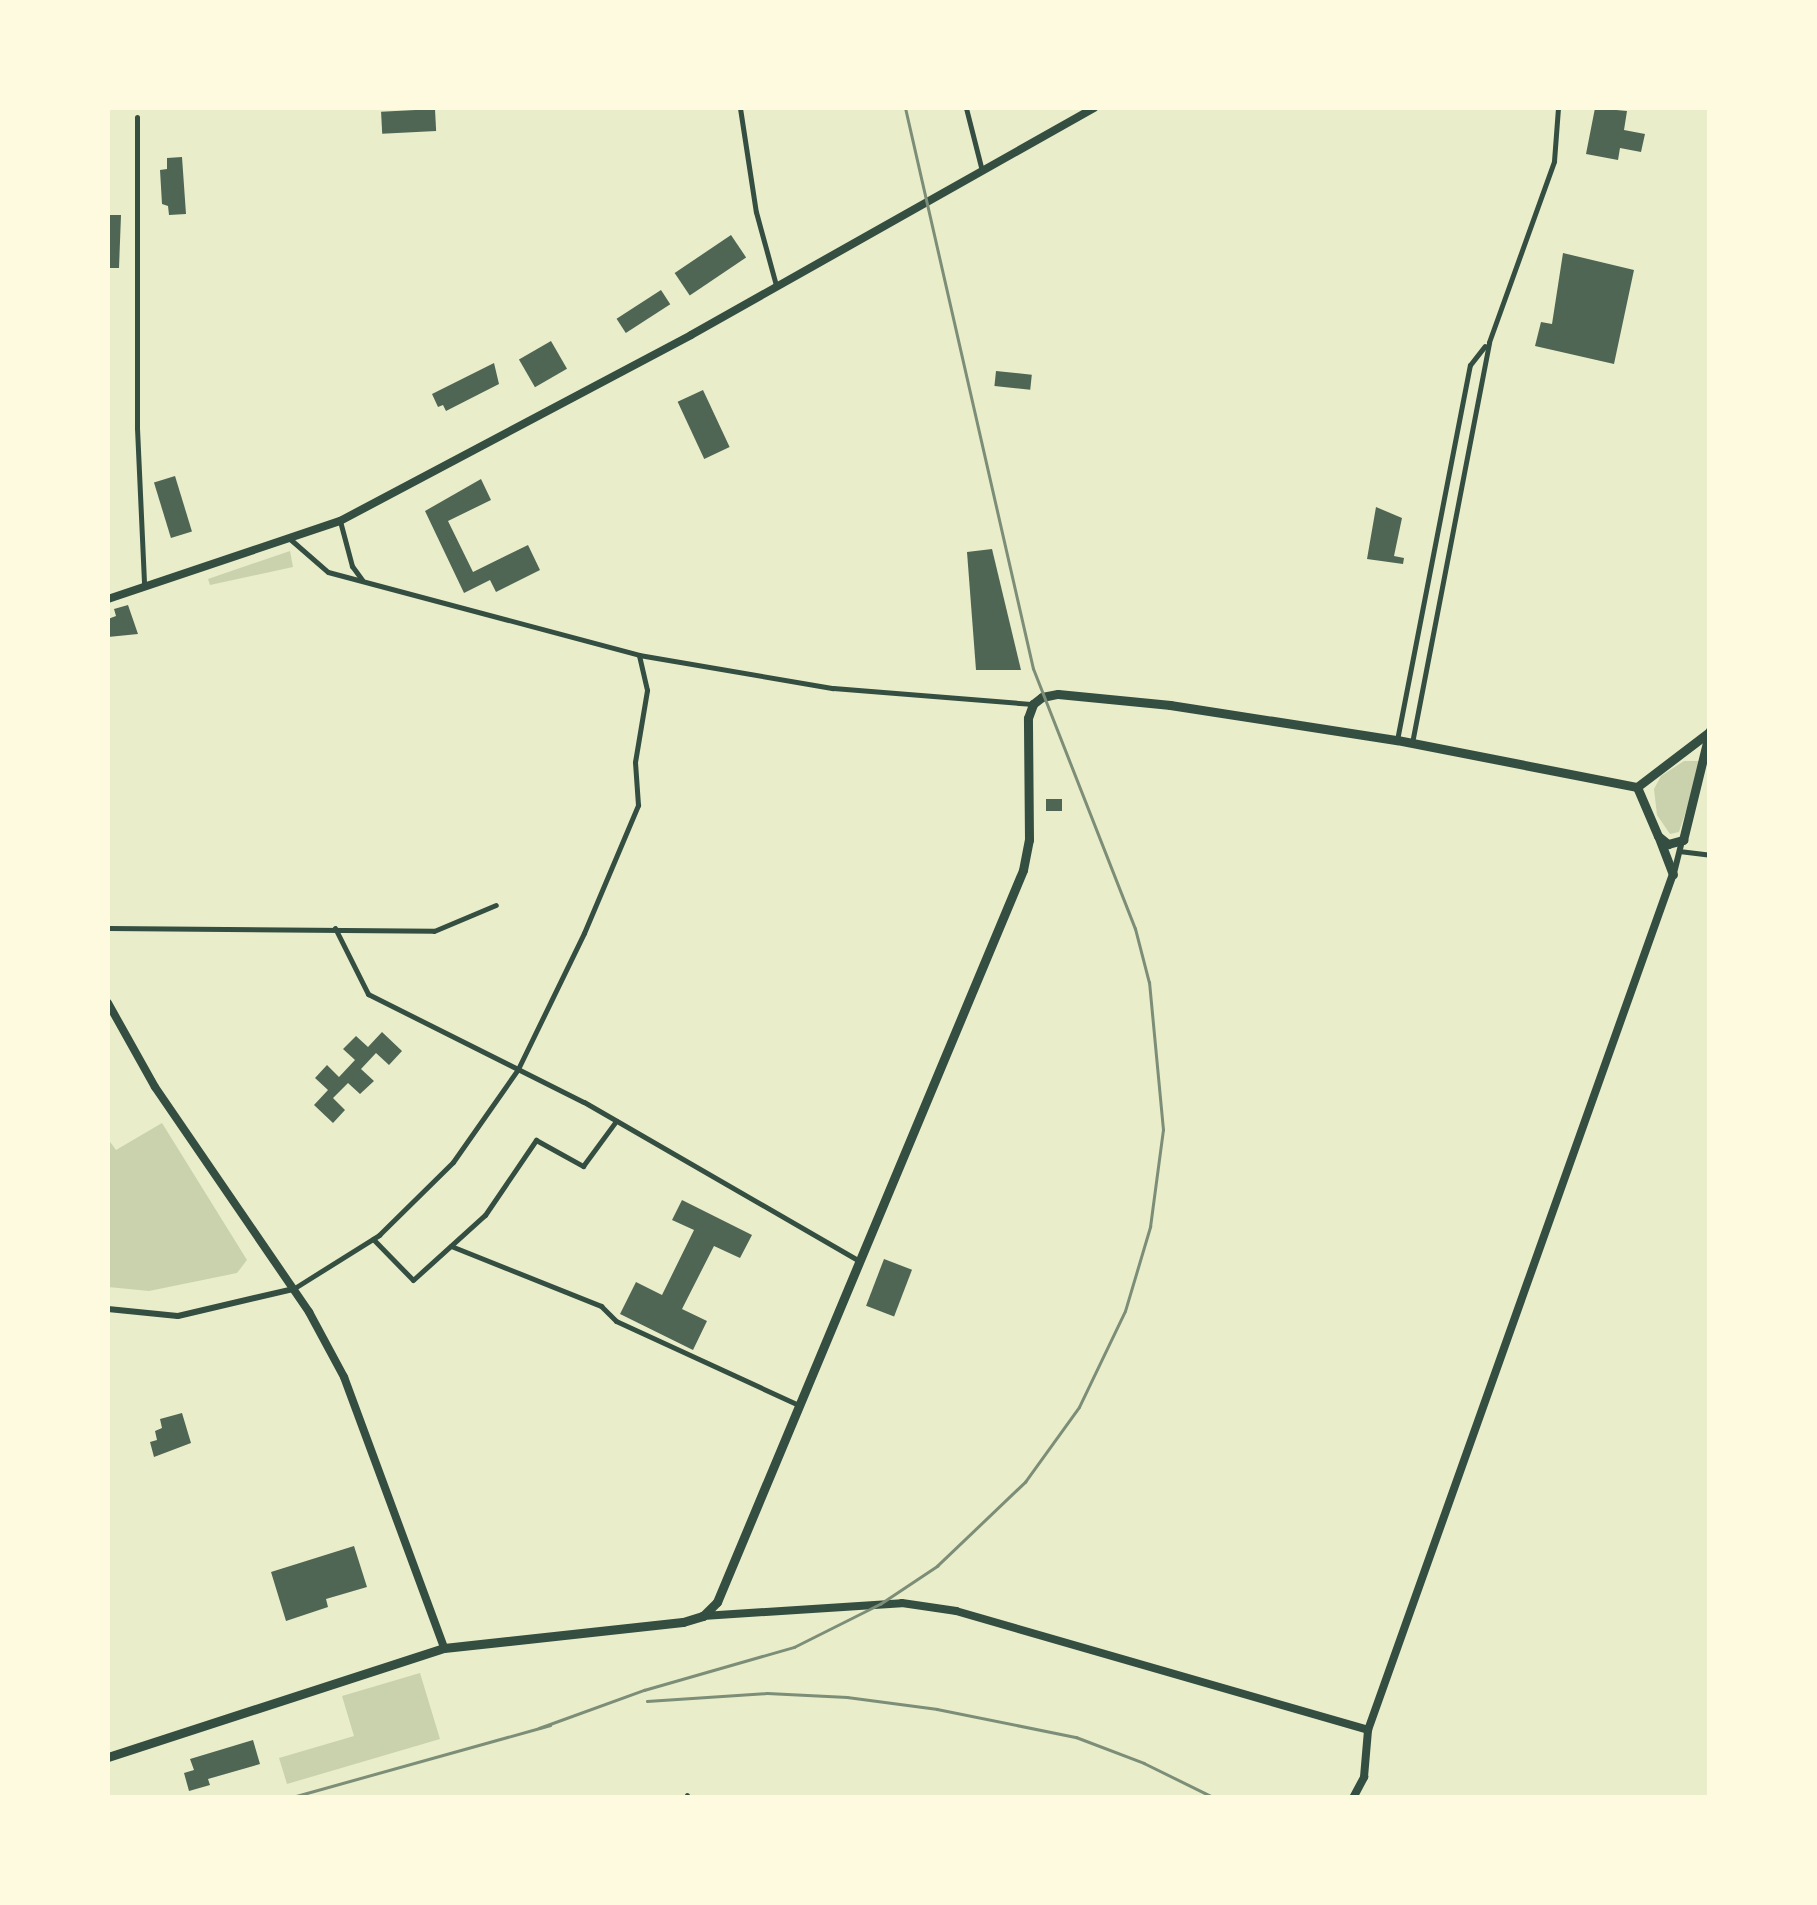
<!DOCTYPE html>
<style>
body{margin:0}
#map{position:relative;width:1817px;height:1905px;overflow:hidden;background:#e9edc9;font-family:"PT Sans Narrow",sans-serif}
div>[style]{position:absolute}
.green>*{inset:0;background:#cad2ad}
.building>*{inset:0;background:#4f6655;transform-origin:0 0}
.minor>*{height:5px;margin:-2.5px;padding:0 2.5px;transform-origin:2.5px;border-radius:2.5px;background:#344e41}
.tertiary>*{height:6px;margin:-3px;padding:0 3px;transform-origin:3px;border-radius:3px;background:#344e41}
.secondary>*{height:8px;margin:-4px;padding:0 4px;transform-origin:4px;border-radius:4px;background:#344e41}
.primary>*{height:9px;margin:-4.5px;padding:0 4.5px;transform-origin:4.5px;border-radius:4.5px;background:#344e41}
.rail>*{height:2.5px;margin:-1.25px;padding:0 1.25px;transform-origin:1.25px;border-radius:1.25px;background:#7c8e77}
span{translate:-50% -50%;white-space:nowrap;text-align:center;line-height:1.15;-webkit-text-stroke:9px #fefae0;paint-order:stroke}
.frame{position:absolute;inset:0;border:110px solid #fefae0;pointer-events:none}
</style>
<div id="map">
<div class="green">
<i style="clip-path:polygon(290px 551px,293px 567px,210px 585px,208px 579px)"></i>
<i style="clip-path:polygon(1684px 761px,1699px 761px,1701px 766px,1679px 832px,1670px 834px,1657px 815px,1654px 789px,1661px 776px)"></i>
<i style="clip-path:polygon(162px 1123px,247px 1260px,237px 1273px,149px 1291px,108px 1287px,108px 1139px,116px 1150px)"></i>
<i style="clip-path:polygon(420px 1673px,440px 1739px,287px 1784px,279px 1758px,354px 1736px,342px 1696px)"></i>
</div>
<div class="building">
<i style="clip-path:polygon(1595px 108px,1627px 111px,1624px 130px,1645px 134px,1641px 152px,1620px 148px,1618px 160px,1586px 154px)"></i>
<i style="left:435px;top:109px;width:22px;height:54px;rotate:87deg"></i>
<i style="clip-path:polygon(182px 157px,186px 214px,169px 215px,168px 206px,162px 204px,160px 170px,167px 169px,167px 158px)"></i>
<i style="clip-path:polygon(108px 215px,121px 215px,119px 268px,108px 268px)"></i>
<i style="left:731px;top:235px;width:27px;height:68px;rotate:56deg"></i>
<i style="clip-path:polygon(1563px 253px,1634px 270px,1614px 364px,1535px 346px,1541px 322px,1552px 324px)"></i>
<i style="left:661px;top:290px;width:17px;height:53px;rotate:57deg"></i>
<i style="left:551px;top:341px;width:32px;height:37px;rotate:60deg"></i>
<i style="clip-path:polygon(494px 363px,499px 384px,446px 411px,443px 405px,438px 407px,432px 394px)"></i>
<i style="left:996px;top:371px;width:36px;height:15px;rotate:6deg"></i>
<i style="left:703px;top:390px;width:63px;height:28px;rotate:65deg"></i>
<i style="left:175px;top:476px;width:58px;height:22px;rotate:73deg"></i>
<i style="clip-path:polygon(481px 479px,491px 500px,448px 521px,473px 572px,528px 545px,540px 570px,496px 592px,490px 580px,464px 593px,425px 511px)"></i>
<i style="clip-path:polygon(1376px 507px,1402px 518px,1394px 556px,1404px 558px,1403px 564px,1367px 559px)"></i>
<i style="clip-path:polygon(992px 549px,1021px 670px,976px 670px,967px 552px)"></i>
<i style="clip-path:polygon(128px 605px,138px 634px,108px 637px,108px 619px,116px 616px,114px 609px)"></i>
<i style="left:1062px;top:799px;width:12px;height:16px;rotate:90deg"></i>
<i style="clip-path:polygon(382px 1032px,402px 1051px,389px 1065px,376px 1053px,361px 1069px,374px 1081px,360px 1094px,348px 1083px,333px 1098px,345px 1110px,333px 1123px,314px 1105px,328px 1090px,315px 1078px,327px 1065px,339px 1077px,355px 1060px,343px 1049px,356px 1036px,368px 1047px)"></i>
<i style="clip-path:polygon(682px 1200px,752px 1235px,740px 1258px,714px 1246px,682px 1309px,707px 1321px,693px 1350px,620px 1314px,636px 1282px,662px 1295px,694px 1230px,672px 1220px)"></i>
<i style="left:884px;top:1259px;width:30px;height:50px;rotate:21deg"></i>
<i style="clip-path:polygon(182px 1413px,191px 1443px,154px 1457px,150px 1442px,157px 1440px,155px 1431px,162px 1428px,160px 1419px)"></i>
<i style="clip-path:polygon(354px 1546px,367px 1587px,326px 1599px,328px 1607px,286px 1621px,271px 1572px)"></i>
<i style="clip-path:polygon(253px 1740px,260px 1764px,208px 1779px,210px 1785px,189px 1791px,184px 1773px,194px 1770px,190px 1759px)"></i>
</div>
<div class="minor">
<i style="left:740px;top:108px;width:105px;rotate:81.3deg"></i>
<i style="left:756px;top:212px;width:76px;rotate:74.7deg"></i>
<i style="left:966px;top:108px;width:61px;rotate:75.7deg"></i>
<i style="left:137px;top:117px;width:311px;rotate:90deg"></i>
<i style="left:137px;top:428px;width:157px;rotate:87.4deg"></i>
<i style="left:340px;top:521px;width:47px;rotate:75.1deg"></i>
<i style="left:352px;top:566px;width:17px;rotate:54deg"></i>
<i style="left:290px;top:539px;width:50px;rotate:41deg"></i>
<i style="left:328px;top:572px;width:322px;rotate:14.9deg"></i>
<i style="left:639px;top:655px;width:197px;rotate:9.7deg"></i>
<i style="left:833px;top:688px;width:201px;rotate:4.6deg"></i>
<i style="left:1397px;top:740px;width:382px;rotate:-79deg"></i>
<i style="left:1470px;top:365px;width:24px;rotate:-52deg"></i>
<i style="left:1412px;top:743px;width:408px;rotate:-79.1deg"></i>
<i style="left:1489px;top:342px;width:192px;rotate:-70.2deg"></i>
<i style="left:1554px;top:161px;width:53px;rotate:-85.7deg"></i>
<i style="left:1679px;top:851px;width:31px;rotate:7deg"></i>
<i style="left:108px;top:928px;width:326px;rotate:0.5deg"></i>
<i style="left:434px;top:931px;width:67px;rotate:-22.8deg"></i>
<i style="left:335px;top:928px;width:74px;rotate:63.4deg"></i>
<i style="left:368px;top:994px;width:241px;rotate:26.6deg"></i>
<i style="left:584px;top:1102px;width:316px;rotate:30deg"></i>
<i style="left:373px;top:1239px;width:57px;rotate:45.7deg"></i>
<i style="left:413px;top:1280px;width:97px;rotate:-42.1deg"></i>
<i style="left:485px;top:1215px;width:91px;rotate:-55.8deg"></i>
<i style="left:536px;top:1140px;width:54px;rotate:29deg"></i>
<i style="left:583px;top:1166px;width:56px;rotate:-53.7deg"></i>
<i style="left:451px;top:1246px;width:162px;rotate:21.8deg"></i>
<i style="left:601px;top:1306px;width:21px;rotate:45deg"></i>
<i style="left:616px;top:1321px;width:201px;rotate:24.7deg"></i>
<i style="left:293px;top:1289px;width:102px;rotate:-32.1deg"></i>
<i style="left:379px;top:1235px;width:104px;rotate:-44.6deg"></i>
<i style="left:453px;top:1162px;width:113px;rotate:-55deg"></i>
<i style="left:518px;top:1069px;width:151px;rotate:-64.1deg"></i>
<i style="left:584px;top:933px;width:139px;rotate:-67.1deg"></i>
<i style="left:638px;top:805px;width:43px;rotate:-94deg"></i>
<i style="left:635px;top:762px;width:73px;rotate:-80.5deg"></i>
<i style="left:647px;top:690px;width:36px;rotate:-103deg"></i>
<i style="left:686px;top:1798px;width:3px;rotate:-72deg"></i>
</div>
<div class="tertiary">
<i style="left:1674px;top:873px;width:33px;rotate:-76deg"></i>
<i style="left:108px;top:1309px;width:70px;rotate:5.7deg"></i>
<i style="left:178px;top:1316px;width:118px;rotate:-13.2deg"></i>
</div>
<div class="secondary">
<i style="left:108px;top:599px;width:245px;rotate:-18.6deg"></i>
<i style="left:340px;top:521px;width:397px;rotate:-27.9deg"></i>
<i style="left:691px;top:335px;width:463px;rotate:-29.4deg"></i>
<i style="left:108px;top:1003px;width:96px;rotate:60.8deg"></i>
<i style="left:155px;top:1087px;width:273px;rotate:55.6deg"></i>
<i style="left:309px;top:1312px;width:74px;rotate:61.7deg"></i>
<i style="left:344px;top:1377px;width:289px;rotate:69.7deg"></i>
<i style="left:703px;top:1616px;width:199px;rotate:-3.7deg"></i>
<i style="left:902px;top:1603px;width:55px;rotate:8.4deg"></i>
<i style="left:956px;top:1611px;width:429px;rotate:16.1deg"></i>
<i style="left:1353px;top:1798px;width:24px;rotate:-62deg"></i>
<i style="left:1364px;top:1777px;width:47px;rotate:-85.1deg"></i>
<i style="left:1368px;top:1730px;width:909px;rotate:-70.39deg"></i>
</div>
<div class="primary">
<i style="left:1637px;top:787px;width:53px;rotate:66.8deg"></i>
<i style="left:1658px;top:836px;width:13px;rotate:39deg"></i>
<i style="left:1668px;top:844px;width:16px;rotate:-15deg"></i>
<i style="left:1683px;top:840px;width:113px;rotate:-76.2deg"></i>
<i style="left:1637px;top:787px;width:89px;rotate:-37.3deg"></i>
<i style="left:1659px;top:838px;width:39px;rotate:69deg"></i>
<i style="left:108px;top:1757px;width:353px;rotate:-18deg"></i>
<i style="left:444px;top:1648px;width:240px;rotate:-6.2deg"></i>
<i style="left:683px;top:1622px;width:21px;rotate:-17deg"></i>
<i style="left:703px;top:1616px;width:20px;rotate:-45deg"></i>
<i style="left:717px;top:1602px;width:793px;rotate:-67.31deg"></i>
<i style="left:1023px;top:870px;width:31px;rotate:-79deg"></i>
<i style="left:1029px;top:840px;width:122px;rotate:-90.5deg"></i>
<i style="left:1028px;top:718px;width:15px;rotate:-70deg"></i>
<i style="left:1033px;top:704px;width:11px;rotate:-38deg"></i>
<i style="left:1042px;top:697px;width:16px;rotate:-11deg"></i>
<i style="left:1058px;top:694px;width:113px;rotate:5.6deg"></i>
<i style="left:1170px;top:705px;width:230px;rotate:8.8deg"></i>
<i style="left:1397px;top:740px;width:245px;rotate:11.1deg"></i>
</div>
<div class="rail">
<i style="left:647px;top:1701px;width:120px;rotate:-3.8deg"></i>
<i style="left:767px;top:1693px;width:80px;rotate:2.9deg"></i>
<i style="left:847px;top:1697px;width:91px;rotate:7.6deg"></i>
<i style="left:937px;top:1709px;width:142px;rotate:11.4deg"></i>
<i style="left:1076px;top:1737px;width:73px;rotate:20.9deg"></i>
<i style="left:1144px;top:1763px;width:79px;rotate:26.2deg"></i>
<i style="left:539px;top:1728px;width:112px;rotate:-19.9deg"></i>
<i style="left:644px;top:1690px;width:156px;rotate:-16deg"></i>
<i style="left:794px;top:1647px;width:96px;rotate:-26.6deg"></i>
<i style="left:880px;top:1604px;width:69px;rotate:-33.7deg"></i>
<i style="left:937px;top:1566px;width:122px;rotate:-43.7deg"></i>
<i style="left:1025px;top:1482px;width:92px;rotate:-54.2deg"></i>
<i style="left:1079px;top:1407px;width:106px;rotate:-64.4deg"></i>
<i style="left:1125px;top:1311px;width:88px;rotate:-73.4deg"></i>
<i style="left:1150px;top:1227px;width:98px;rotate:-82.4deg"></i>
<i style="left:1163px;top:1130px;width:148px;rotate:-95.4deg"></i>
<i style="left:1149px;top:983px;width:56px;rotate:-104.5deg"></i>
<i style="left:1135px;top:929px;width:279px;rotate:-111.4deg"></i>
<i style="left:1033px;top:669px;width:575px;rotate:-102.85deg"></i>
<i style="left:289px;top:1798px;width:271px;rotate:-15.6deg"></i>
</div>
<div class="frame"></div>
</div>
